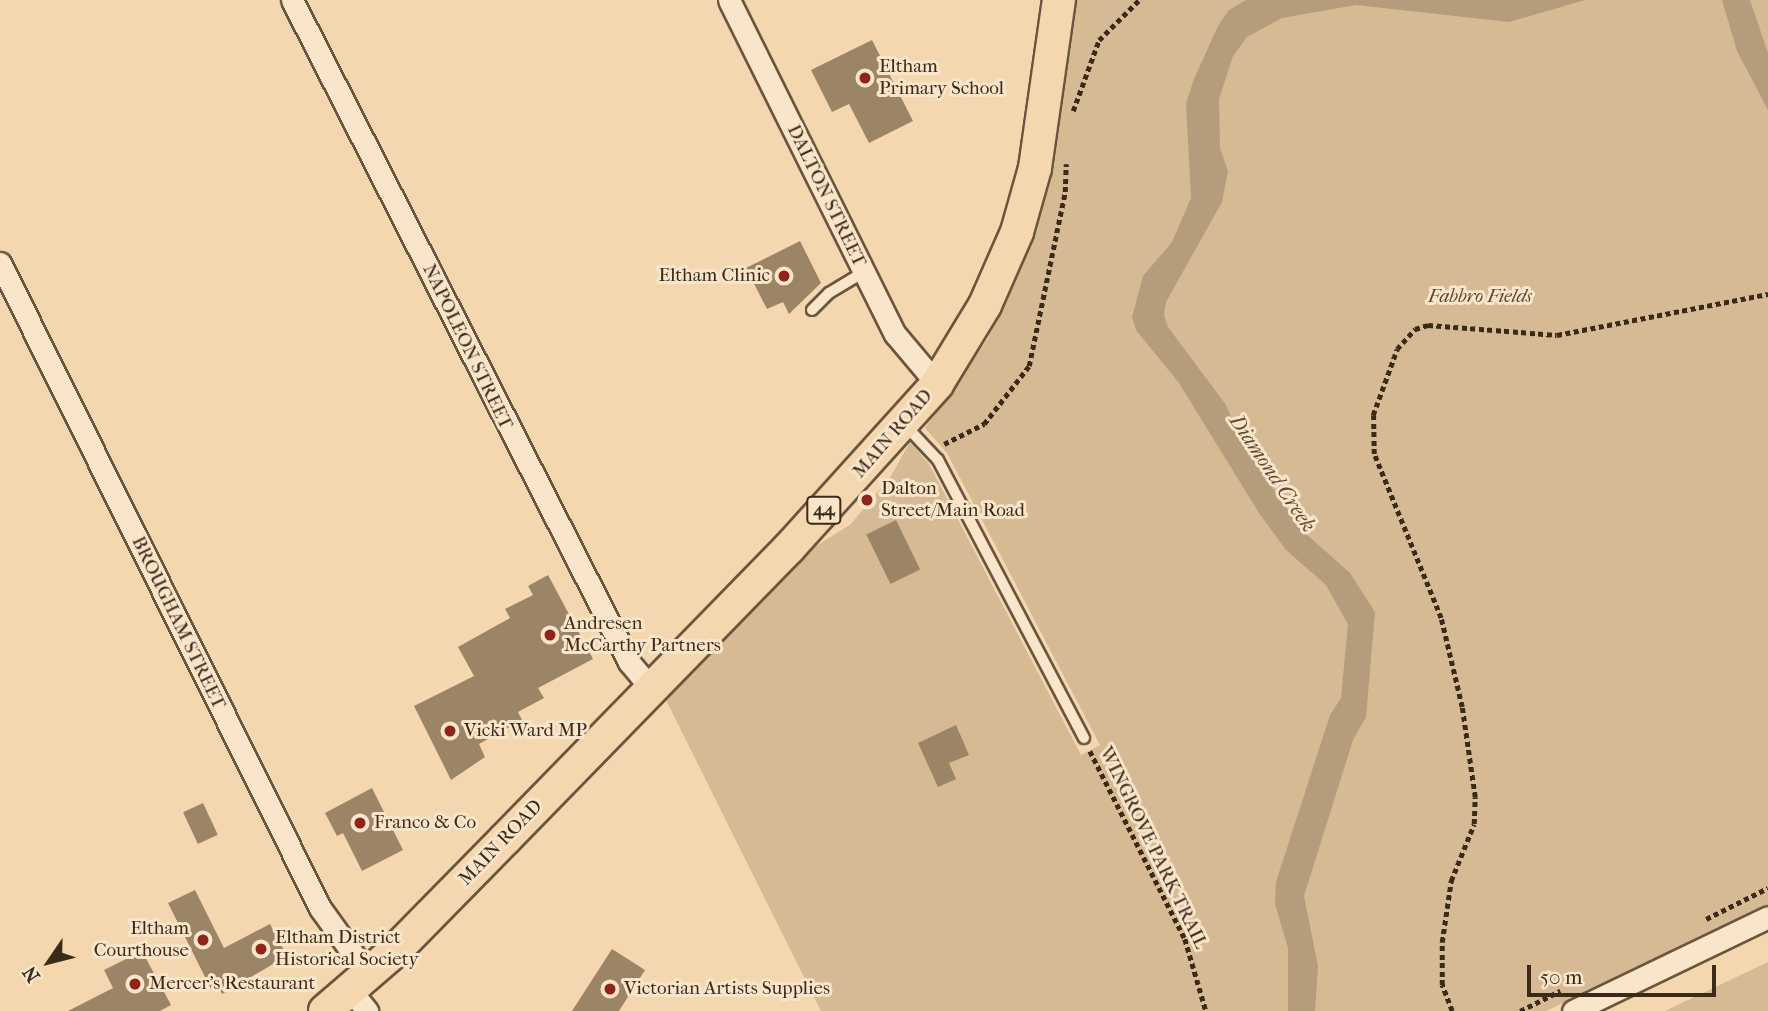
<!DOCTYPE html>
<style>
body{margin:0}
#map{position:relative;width:1768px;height:1011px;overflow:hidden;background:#f4d7ae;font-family:"IM FELL French Canon",serif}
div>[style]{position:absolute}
.green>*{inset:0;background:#d5ba94}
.water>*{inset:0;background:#b59c7b}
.building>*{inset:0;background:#9c8466;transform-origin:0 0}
.path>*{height:4.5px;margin-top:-2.25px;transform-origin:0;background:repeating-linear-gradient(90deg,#3c2a18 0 5px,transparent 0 8.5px)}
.roads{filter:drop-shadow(2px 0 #6a553e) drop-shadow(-2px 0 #6a553e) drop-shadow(0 2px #6a553e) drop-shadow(0 -2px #6a553e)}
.service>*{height:10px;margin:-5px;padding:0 5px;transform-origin:5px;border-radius:5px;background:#f8e5ca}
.minor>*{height:21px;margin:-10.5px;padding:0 10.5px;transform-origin:10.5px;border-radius:10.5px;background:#f8e5ca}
.primary>*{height:32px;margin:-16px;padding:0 16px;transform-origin:16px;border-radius:16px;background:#f4d7ae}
.dots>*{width:19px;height:19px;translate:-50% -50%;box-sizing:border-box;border:4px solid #f8e5ca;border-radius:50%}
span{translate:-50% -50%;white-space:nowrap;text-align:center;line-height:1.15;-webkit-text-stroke:6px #f8e5ca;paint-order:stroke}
.shield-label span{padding:2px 5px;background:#f8e5ca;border:2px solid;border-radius:5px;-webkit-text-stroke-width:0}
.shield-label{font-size:18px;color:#3c2a18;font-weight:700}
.poi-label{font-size:19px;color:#3c2a18}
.left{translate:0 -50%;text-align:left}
.right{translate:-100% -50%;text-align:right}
.street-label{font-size:19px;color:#3c2a18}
.park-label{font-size:19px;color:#5b4731;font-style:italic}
.water-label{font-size:21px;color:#604c36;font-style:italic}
.north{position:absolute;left:14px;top:927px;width:70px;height:70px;-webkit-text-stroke:5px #f8e5ca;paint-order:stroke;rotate:235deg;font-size:19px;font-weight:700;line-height:28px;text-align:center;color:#3c2a18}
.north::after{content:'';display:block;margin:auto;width:24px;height:32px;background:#3c2a18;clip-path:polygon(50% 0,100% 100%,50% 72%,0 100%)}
.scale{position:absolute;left:1527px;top:965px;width:189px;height:32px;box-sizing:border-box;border:4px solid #3c2a18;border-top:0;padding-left:9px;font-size:21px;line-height:24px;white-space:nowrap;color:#3c2a18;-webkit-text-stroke:5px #f8e5ca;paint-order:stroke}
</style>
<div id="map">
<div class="green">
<i style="clip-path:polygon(1072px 0,1768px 0,1768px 905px,1546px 1011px,821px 1011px,663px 694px,797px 558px,851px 524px,891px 476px,910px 442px,929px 464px,1081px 755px,1100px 745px,947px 453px,925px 428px,988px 338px,1029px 248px,1047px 177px)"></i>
<i style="clip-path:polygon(1768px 962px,1768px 1011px,1665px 1011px)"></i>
</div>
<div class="water">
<i style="clip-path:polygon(1246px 0,1585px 0,1509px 22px,1356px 5px,1282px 18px,1247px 37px,1233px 56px,1219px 99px,1220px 148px,1228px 171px,1222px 202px,1166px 302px,1164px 315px,1168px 327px,1226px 405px,1239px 436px,1280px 499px,1305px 533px,1350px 573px,1375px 612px,1366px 717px,1353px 740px,1304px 896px,1318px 966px,1315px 1011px,1288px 1011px,1288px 948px,1275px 904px,1276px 882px,1330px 715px,1341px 698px,1348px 624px,1326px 585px,1286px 550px,1259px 513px,1179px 383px,1136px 330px,1132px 317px,1143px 276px,1172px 242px,1191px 198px,1186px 103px,1194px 79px,1218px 26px,1229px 10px)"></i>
<i style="clip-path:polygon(1722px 0,1750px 0,1768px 53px,1768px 110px,1737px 51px)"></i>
</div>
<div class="building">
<i style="clip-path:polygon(872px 40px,913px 121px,869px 143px,849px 104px,832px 112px,811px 70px)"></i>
<i style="clip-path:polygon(800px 241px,821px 283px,789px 314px,783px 302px,767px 309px,746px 268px)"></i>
<i style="left:896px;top:520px;width:55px;height:33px;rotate:64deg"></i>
<i style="clip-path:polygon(548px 575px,593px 659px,538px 688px,544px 698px,518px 712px,522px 720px,479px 744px,485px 757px,451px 780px,414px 706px,474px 676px,458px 647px,510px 618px,505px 609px,533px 595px,528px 586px)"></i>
<i style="clip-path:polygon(956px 725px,969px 755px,949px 763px,956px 779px,938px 787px,918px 743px)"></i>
<i style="clip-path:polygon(372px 788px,403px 850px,362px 871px,343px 833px,337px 836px,325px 813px)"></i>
<i style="left:203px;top:803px;width:35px;height:22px;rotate:65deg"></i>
<i style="clip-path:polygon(195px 890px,224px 948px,270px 924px,287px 956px,222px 994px,218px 986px,211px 989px,168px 903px)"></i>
<i style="clip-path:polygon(612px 949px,645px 970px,619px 1011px,572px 1011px)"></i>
<i style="clip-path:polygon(142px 951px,171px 1005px,160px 1011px,68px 1011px,113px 988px,104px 970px)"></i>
</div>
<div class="path">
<i style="left:1073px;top:111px;width:76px;rotate:-69.9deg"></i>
<i style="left:1099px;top:40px;width:57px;rotate:-45deg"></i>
<i style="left:944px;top:444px;width:45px;rotate:-26.6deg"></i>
<i style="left:984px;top:424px;width:73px;rotate:-52.2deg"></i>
<i style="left:1029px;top:366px;width:178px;rotate:-78.3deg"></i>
<i style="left:1065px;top:192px;width:28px;rotate:-88deg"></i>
<i style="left:1090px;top:751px;width:211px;rotate:63.2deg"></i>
<i style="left:1185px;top:939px;width:75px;rotate:73.7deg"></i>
<i style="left:1706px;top:919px;width:69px;rotate:-26.6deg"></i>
<i style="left:1452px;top:1011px;width:28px;rotate:-111deg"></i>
<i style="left:1442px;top:985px;width:43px;rotate:-90deg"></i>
<i style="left:1442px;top:942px;width:62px;rotate:-81.6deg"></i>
<i style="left:1451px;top:881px;width:61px;rotate:-68deg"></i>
<i style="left:1474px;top:824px;width:27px;rotate:-88deg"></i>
<i style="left:1475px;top:797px;width:91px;rotate:-98.2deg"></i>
<i style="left:1462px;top:707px;width:91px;rotate:-103.3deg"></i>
<i style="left:1441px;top:618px;width:177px;rotate:-112.2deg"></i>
<i style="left:1374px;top:454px;width:39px;rotate:-91deg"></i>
<i style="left:1373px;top:415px;width:70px;rotate:-70deg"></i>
<i style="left:1397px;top:349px;width:27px;rotate:-48deg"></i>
<i style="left:1415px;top:329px;width:14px;rotate:-17deg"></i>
<i style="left:1428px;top:325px;width:129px;rotate:4.4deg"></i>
<i style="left:1557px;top:335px;width:215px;rotate:-11deg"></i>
<i style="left:1520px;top:1011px;width:45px;rotate:-26.6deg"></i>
</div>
<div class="roads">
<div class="service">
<i style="left:812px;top:310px;width:24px;rotate:-45deg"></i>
<i style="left:829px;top:293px;width:41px;rotate:-31deg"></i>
<i style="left:904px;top:424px;width:50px;rotate:46.6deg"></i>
<i style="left:938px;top:460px;width:314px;rotate:62.3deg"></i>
</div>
<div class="minor">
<i style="left:292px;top:0;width:743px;rotate:63.02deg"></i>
<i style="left:629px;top:662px;width:34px;rotate:50deg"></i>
<i style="left:729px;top:0;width:373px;rotate:63.6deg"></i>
<i style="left:895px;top:334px;width:65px;rotate:50deg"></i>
<i style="left:0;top:263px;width:720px;rotate:63.61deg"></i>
<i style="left:320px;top:908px;width:84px;rotate:54.2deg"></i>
<i style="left:351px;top:991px;width:26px;rotate:51deg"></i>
<i style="left:1573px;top:1011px;width:216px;rotate:-25.7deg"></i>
</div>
<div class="primary">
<i style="left:325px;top:1011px;width:94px;rotate:-40.7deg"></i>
<i style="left:396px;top:950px;width:157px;rotate:-45.5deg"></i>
<i style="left:506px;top:838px;width:405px;rotate:-45.7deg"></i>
<i style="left:789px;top:548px;width:221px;rotate:-47.9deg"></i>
<i style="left:937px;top:384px;width:92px;rotate:-58.7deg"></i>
<i style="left:985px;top:305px;width:80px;rotate:-66.3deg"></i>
<i style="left:1017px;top:232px;width:66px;rotate:-74.3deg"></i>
<i style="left:1035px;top:168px;width:170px;rotate:-81.9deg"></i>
</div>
</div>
<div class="dots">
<i style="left:865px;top:78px;background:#8f2418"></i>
<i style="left:784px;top:276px;background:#8f2418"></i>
<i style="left:867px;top:500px;background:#8f2418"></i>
<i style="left:550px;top:635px;background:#8f2418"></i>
<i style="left:450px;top:731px;background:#8f2418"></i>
<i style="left:360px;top:823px;background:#8f2418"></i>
<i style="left:203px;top:940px;background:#8f2418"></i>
<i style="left:261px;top:949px;background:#8f2418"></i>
<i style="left:135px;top:984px;background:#8f2418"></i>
<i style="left:610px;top:989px;background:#8f2418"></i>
</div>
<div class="shield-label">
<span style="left:824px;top:510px">44</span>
</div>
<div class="poi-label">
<span class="left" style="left:879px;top:78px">Eltham<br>Primary School</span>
<span class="right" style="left:770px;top:276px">Eltham Clinic</span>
<span class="left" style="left:881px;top:500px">Dalton<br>Street/Main Road</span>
<span class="left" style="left:564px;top:635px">Andresen<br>McCarthy Partners</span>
<span class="left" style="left:464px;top:731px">Vicki Ward MP</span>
<span class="left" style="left:374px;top:823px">Franco &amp; Co</span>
<span class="right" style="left:189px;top:940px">Eltham<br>Courthouse</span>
<span class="left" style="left:275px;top:949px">Eltham District<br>Historical Society</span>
<span class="left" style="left:149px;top:984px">Mercer's Restaurant</span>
<span class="left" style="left:624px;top:989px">Victorian Artists Supplies</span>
</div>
<div class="street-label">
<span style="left:826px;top:196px;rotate:64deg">DALTON STREET</span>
<span style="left:467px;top:347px;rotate:64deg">NAPOLEON STREET</span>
<span style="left:893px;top:434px;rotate:-49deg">MAIN ROAD</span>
<span style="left:178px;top:623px;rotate:64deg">BROUGHAM STREET</span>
<span style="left:501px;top:843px;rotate:-46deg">MAIN ROAD</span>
<span style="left:1153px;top:848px;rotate:64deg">WINGROVE PARK TRAIL</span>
</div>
<div class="park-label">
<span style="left:1480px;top:297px">Fabbro Fields</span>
</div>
<div class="water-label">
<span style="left:1273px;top:473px;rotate:56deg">Diamond Creek</span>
</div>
<div class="north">N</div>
<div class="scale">50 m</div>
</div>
